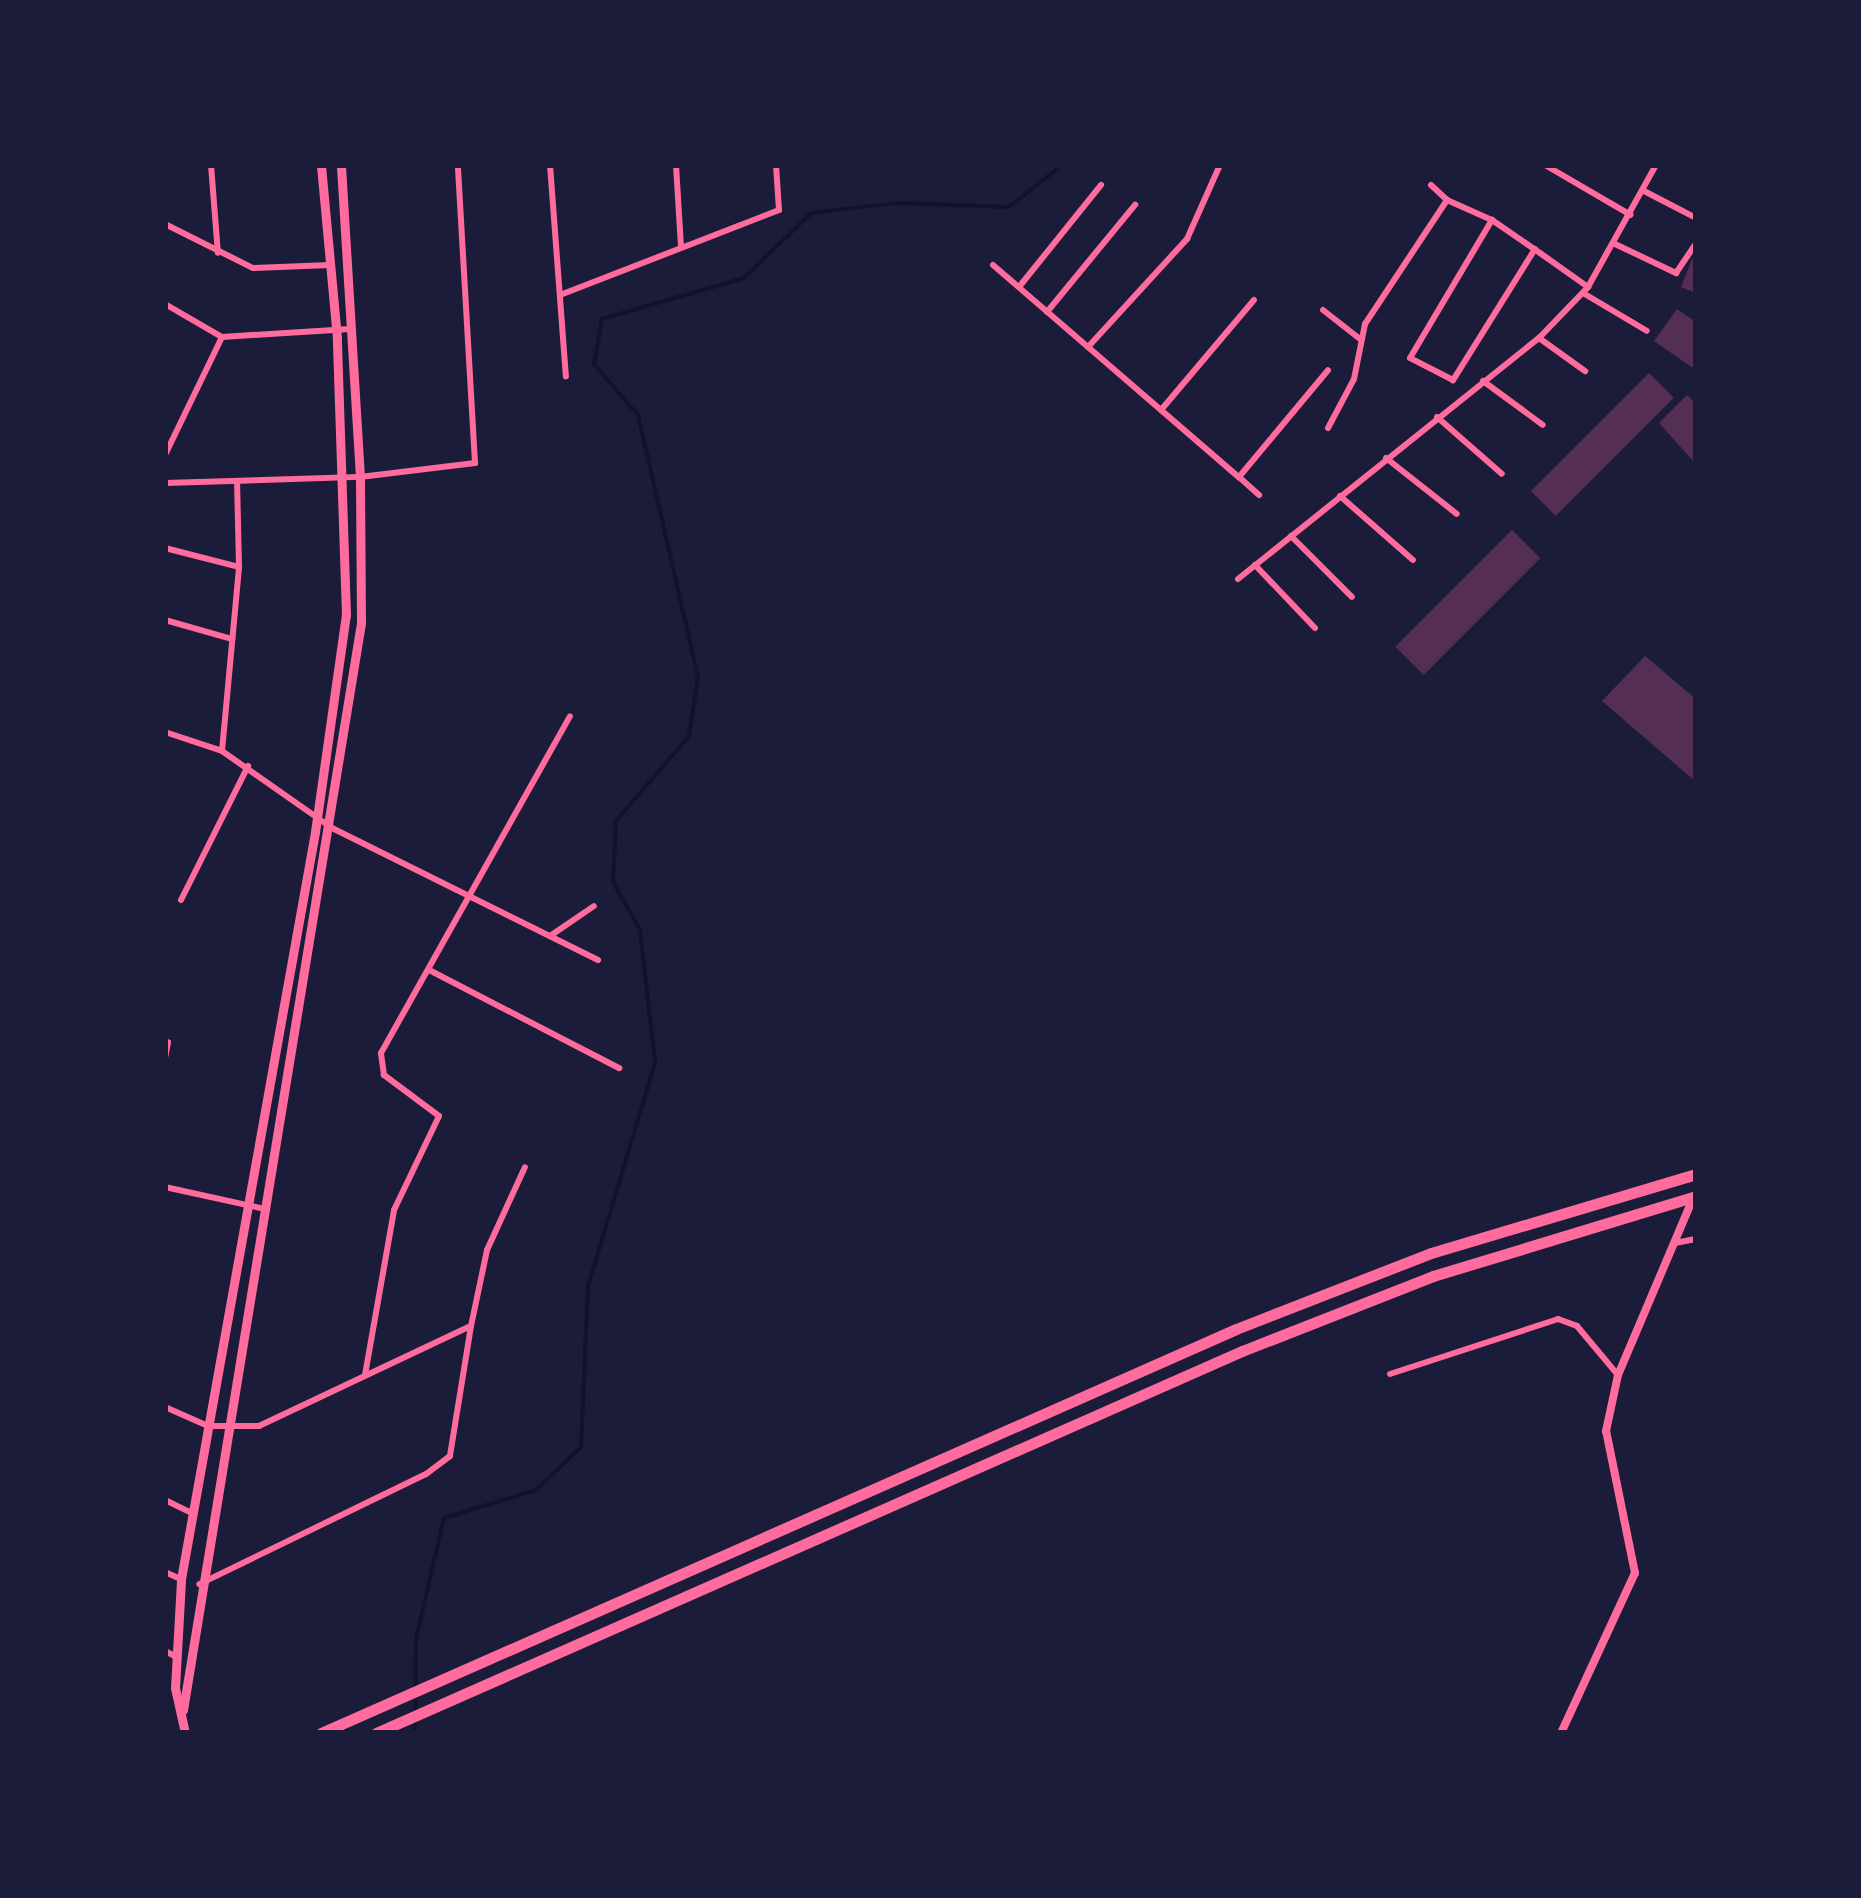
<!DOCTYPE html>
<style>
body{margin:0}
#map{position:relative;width:1861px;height:1898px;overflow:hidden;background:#1b1b3a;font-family:"Exo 2",sans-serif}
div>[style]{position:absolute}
.stream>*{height:4px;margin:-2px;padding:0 2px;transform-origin:2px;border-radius:2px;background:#12122b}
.building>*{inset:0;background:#542f53;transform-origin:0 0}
.minor>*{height:6px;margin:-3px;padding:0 3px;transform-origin:3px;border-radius:3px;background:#ff6b9d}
.tertiary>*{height:8px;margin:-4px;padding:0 4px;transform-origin:4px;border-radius:4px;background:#ff6b9d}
.secondary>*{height:9px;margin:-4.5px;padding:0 4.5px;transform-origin:4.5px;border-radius:4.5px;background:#ff6b9d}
.motorway>*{height:11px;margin:-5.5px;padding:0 5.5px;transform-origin:5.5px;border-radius:5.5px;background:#ff6b9d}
span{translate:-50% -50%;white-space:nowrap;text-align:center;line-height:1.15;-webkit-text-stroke:10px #1b1b3a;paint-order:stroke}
.frame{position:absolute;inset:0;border:168px solid #1b1b3a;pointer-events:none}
</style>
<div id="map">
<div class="stream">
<i style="left:415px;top:1733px;width:94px;rotate:-89.4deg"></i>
<i style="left:416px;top:1639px;width:124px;rotate:-77deg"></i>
<i style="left:444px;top:1518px;width:96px;rotate:-16.9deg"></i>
<i style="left:536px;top:1490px;width:62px;rotate:-43.7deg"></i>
<i style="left:581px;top:1447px;width:161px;rotate:-87.5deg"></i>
<i style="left:588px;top:1286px;width:234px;rotate:-73.3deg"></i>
<i style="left:655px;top:1062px;width:133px;rotate:-96.5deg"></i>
<i style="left:640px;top:930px;width:55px;rotate:-119.4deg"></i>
<i style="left:613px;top:882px;width:61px;rotate:-87.2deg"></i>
<i style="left:616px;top:821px;width:112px;rotate:-49.3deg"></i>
<i style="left:689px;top:736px;width:60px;rotate:-81.3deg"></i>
<i style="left:698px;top:677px;width:269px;rotate:-102.9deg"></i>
<i style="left:638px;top:415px;width:67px;rotate:-130.8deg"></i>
<i style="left:594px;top:364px;width:46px;rotate:-79.9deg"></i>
<i style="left:602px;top:319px;width:148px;rotate:-16.1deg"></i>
<i style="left:744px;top:278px;width:93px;rotate:-44.1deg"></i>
<i style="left:811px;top:213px;width:88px;rotate:-6.6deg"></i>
<i style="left:898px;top:203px;width:111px;rotate:2.1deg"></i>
<i style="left:1009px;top:207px;width:68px;rotate:-38.4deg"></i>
</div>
<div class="building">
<i style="clip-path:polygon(1692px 259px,1696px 261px,1696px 293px,1681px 287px)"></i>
<i style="clip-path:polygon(1677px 309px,1696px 322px,1696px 370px,1654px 341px)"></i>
<i style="left:1649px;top:373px;width:35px;height:167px;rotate:45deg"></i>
<i style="clip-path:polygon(1687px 395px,1696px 404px,1696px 464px,1659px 423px)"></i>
<i style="left:1512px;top:530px;width:40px;height:165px;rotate:45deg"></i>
<i style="clip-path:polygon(1645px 656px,1696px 699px,1696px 782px,1602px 701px)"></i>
</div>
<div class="minor">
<i style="left:211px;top:165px;width:88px;rotate:85.5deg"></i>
<i style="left:550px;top:165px;width:212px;rotate:85.7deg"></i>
<i style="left:676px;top:165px;width:81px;rotate:86.5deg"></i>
<i style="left:1545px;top:165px;width:99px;rotate:30.2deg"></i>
<i style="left:1431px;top:185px;width:22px;rotate:43deg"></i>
<i style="left:1447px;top:200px;width:49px;rotate:24deg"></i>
<i style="left:1644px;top:191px;width:59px;rotate:27.4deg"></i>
<i style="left:165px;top:224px;width:98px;rotate:26.6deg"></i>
<i style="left:253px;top:268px;width:77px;rotate:-2.2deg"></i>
<i style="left:1615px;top:244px;width:68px;rotate:25.4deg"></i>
<i style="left:1676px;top:273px;width:36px;rotate:-56deg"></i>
<i style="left:1535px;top:249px;width:155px;rotate:122deg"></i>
<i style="left:1453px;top:380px;width:48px;rotate:-152.9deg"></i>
<i style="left:1410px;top:358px;width:161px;rotate:-59.3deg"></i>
<i style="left:1492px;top:220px;width:58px;rotate:34.5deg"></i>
<i style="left:1540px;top:253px;width:59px;rotate:35.3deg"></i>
<i style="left:1588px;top:287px;width:140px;rotate:-60.9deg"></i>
<i style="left:993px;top:265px;width:325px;rotate:40.8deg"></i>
<i style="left:1239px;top:477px;width:139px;rotate:-50.2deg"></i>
<i style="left:1019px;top:287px;width:131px;rotate:-51.2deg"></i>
<i style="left:1583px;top:293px;width:74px;rotate:30.7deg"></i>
<i style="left:560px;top:295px;width:235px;rotate:-21.2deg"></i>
<i style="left:779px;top:210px;width:45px;rotate:-93.8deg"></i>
<i style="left:165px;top:304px;width:66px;rotate:30.1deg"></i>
<i style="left:222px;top:337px;width:128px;rotate:-3.6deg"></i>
<i style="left:1323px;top:310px;width:47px;rotate:38.1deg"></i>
<i style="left:1047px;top:312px;width:139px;rotate:-50.6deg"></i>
<i style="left:1539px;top:338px;width:57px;rotate:35.7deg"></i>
<i style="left:1088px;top:347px;width:147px;rotate:-47.5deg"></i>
<i style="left:1187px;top:239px;width:81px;rotate:-66deg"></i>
<i style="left:1483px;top:381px;width:74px;rotate:36.3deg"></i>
<i style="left:1161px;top:410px;width:144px;rotate:-49.8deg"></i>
<i style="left:1437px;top:417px;width:86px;rotate:41.2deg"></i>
<i style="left:1328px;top:428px;width:55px;rotate:-62deg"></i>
<i style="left:1354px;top:379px;width:56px;rotate:-78.7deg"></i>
<i style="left:1365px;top:324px;width:149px;rotate:-56.5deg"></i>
<i style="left:165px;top:455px;width:131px;rotate:-64.2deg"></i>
<i style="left:1386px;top:458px;width:90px;rotate:38.3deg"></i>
<i style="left:1239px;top:477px;width:27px;rotate:42deg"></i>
<i style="left:165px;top:483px;width:195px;rotate:-1.8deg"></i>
<i style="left:360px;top:477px;width:116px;rotate:-6.9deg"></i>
<i style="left:475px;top:463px;width:298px;rotate:-93.3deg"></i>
<i style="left:1340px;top:496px;width:97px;rotate:41.2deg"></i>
<i style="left:1291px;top:536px;width:86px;rotate:45deg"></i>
<i style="left:165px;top:548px;width:76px;rotate:14.4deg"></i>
<i style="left:1255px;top:565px;width:87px;rotate:46.4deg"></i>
<i style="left:1238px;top:579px;width:386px;rotate:-38.7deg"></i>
<i style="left:1539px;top:338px;width:71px;rotate:-46.1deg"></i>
<i style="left:165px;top:620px;width:70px;rotate:15.8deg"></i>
<i style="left:165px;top:732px;width:60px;rotate:18.4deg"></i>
<i style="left:222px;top:751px;width:134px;rotate:35deg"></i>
<i style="left:332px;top:828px;width:297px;rotate:26.4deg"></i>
<i style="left:222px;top:751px;width:185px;rotate:-84.7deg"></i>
<i style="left:239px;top:567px;width:85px;rotate:-91.3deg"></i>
<i style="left:181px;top:900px;width:150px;rotate:-63.4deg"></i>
<i style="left:550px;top:936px;width:53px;rotate:-34.3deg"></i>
<i style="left:431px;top:971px;width:212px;rotate:27.3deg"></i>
<i style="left:165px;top:1058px;width:16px;rotate:-79deg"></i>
<i style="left:165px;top:1187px;width:102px;rotate:12.4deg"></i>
<i style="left:1675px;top:1243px;width:21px;rotate:-11deg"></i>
<i style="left:471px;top:1326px;width:78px;rotate:-78.1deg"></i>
<i style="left:487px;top:1250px;width:91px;rotate:-65.4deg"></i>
<i style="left:1390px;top:1374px;width:177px;rotate:-18.1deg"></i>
<i style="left:1558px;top:1319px;width:20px;rotate:20deg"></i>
<i style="left:1577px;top:1326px;width:64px;rotate:50.1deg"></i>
<i style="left:365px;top:1375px;width:168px;rotate:-80deg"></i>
<i style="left:394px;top:1210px;width:104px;rotate:-64.4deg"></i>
<i style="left:439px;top:1116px;width:69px;rotate:-143.3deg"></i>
<i style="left:384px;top:1075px;width:22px;rotate:-98deg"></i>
<i style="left:381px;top:1053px;width:386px;rotate:-60.7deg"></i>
<i style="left:165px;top:1407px;width:47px;rotate:23.8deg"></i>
<i style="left:208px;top:1426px;width:51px"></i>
<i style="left:259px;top:1426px;width:234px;rotate:-25.3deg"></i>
<i style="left:471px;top:1326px;width:132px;rotate:99.2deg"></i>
<i style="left:450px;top:1456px;width:30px;rotate:143deg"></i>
<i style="left:426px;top:1474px;width:252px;rotate:154.1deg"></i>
<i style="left:165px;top:1500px;width:30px;rotate:26deg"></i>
<i style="left:165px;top:1572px;width:17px;rotate:24deg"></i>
<i style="left:165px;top:1651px;width:11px;rotate:27deg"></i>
</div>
<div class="tertiary">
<i style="left:1561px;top:1733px;width:176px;rotate:-65.2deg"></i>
<i style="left:1635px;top:1573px;width:145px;rotate:-101.5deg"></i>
<i style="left:1606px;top:1431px;width:57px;rotate:-77.9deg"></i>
<i style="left:1618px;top:1375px;width:194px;rotate:-67deg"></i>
</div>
<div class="secondary">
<i style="left:183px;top:1710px;width:1101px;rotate:-80.7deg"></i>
<i style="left:361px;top:623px;width:146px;rotate:-90.4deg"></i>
<i style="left:360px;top:477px;width:313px;rotate:-93.5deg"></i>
<i style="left:185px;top:1733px;width:46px;rotate:-102.5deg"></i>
<i style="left:175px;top:1688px;width:109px;rotate:-86.8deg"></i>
<i style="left:181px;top:1579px;width:759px;rotate:-79.83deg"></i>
<i style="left:315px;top:832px;width:219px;rotate:-81.9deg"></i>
<i style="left:346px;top:615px;width:277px;rotate:-91.9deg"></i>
<i style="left:337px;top:338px;width:174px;rotate:-95.3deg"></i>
</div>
<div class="motorway">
<i style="left:321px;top:1733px;width:1000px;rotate:-23.82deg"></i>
<i style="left:1236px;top:1329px;width:209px;rotate:-21.3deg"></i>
<i style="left:1431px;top:1253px;width:277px;rotate:-16.6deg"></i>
<i style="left:376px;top:1733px;width:947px;rotate:-23.8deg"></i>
<i style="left:1242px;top:1351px;width:205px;rotate:-21.4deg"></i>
<i style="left:1433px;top:1276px;width:275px;rotate:-16.9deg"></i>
</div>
<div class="frame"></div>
</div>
